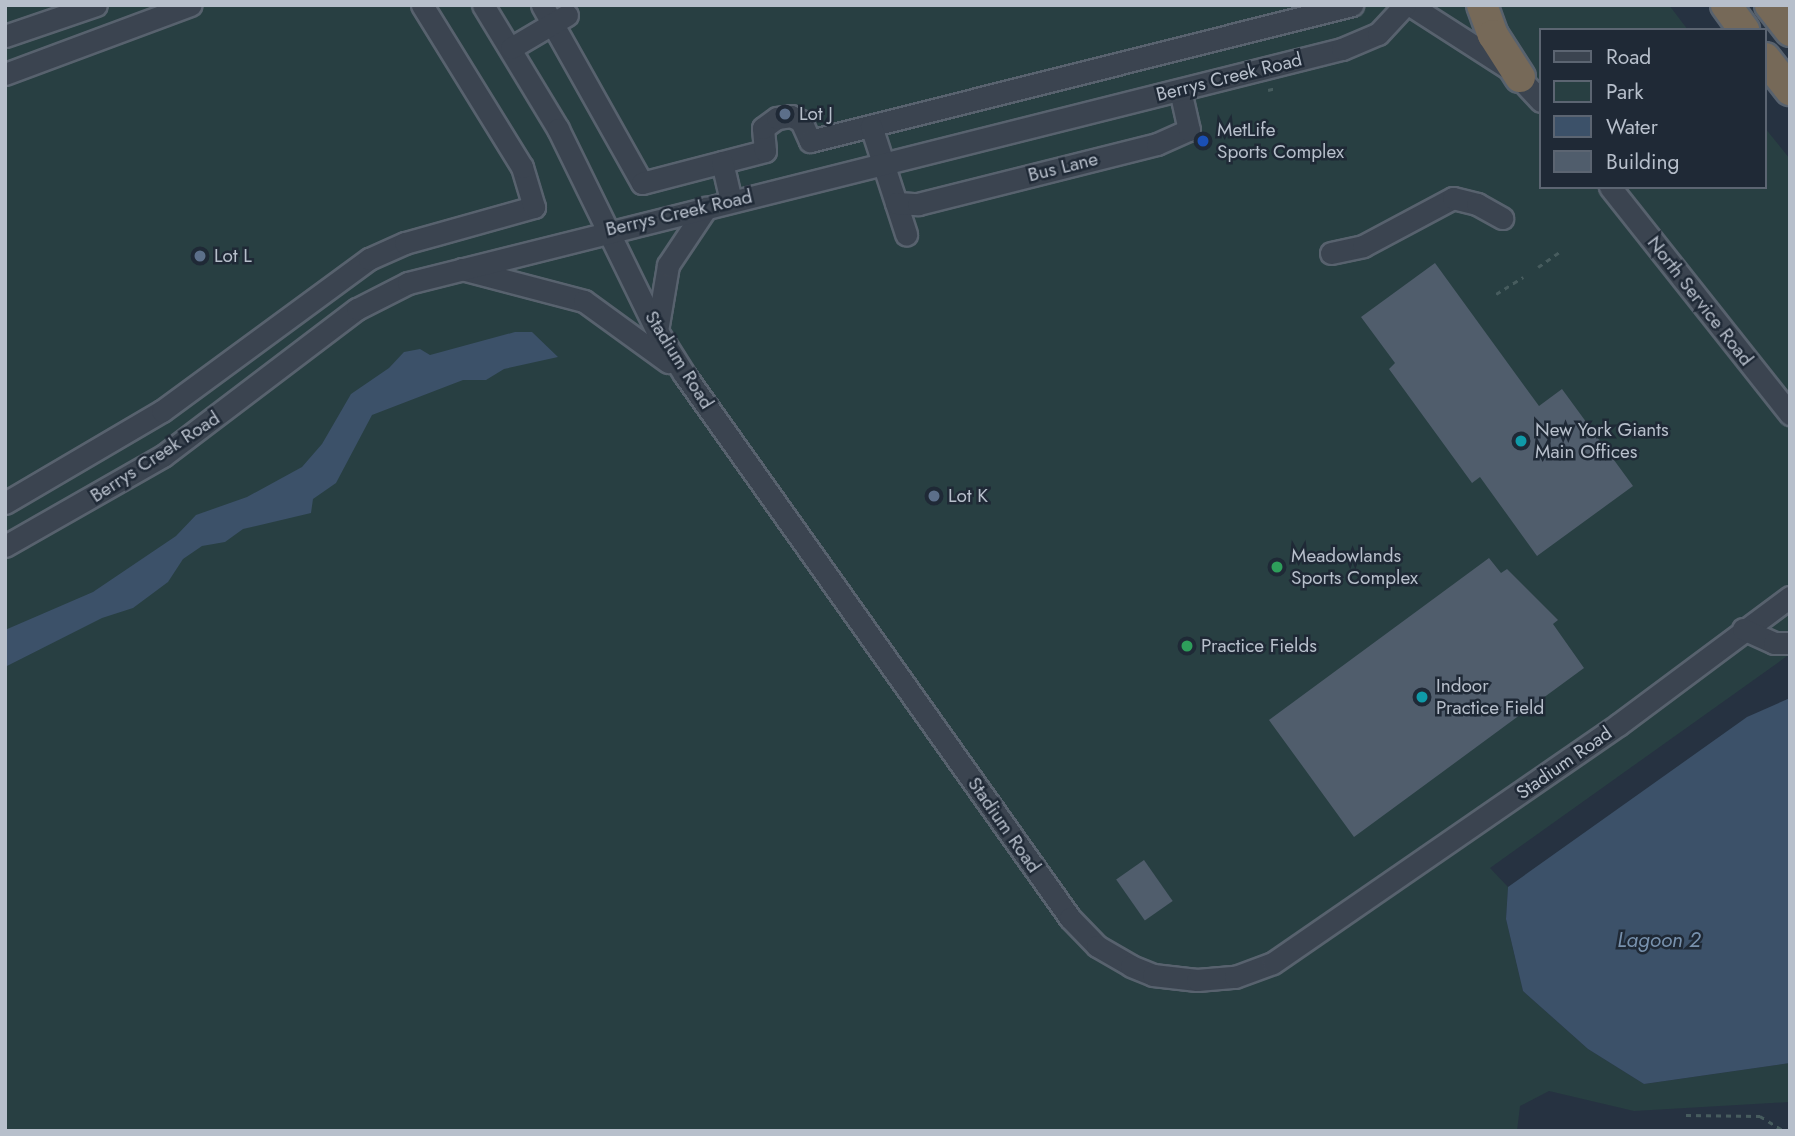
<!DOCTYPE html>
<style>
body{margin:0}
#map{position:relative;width:1795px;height:1136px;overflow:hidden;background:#263241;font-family:Jost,sans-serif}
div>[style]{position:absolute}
.green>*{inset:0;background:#283f42}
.water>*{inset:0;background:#3c5169}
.building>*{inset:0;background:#505d6c;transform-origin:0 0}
.path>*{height:2.5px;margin-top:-1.25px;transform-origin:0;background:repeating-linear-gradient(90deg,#475c5e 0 5px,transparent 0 10px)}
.roads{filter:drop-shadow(2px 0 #58626e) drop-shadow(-2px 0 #58626e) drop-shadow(0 2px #58626e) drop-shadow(0 -2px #58626e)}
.minor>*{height:21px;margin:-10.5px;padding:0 10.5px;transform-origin:10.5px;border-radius:10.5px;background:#3b4450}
.highway>*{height:30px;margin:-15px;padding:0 15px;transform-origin:15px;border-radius:15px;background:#766958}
.dots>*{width:19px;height:19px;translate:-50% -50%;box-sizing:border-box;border:4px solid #1f2936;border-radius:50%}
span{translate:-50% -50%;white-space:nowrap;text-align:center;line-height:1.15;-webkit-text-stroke:5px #1f2936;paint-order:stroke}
.street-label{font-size:19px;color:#b7bfcb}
.poi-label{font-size:19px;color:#b7bfcb}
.left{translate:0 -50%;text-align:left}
.water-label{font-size:21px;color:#7891ad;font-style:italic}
.frame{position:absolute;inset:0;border:7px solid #b7bfcb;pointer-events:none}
.legend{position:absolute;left:1539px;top:28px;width:228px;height:161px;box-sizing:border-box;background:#1f2936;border:2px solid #5c6572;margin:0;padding:9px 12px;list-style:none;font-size:21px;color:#b7bfcb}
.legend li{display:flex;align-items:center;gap:14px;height:35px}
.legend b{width:35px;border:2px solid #5c6572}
</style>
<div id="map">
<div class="green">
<i style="clip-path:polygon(5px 5px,1669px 5px,1688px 30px,1541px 30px,1541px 187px,1765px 187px,1765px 128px,1790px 159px,1790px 654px,1490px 868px,1508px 887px,1506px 919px,1523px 991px,1588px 1049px,1644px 1084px,1790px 1063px,1790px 1102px,1634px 1111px,1549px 1091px,1520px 1106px,1517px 1131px,5px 1131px)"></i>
</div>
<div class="water">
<i style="clip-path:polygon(515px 332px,532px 332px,558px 357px,504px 369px,486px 380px,463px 380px,372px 415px,336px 483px,313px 499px,311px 513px,243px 529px,225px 542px,202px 546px,183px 559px,168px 582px,133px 608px,102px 618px,5px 667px,5px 630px,93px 592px,176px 536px,196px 515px,247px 497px,302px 467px,322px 444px,351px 394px,389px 368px,404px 352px,420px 349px,430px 355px)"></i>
<i style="clip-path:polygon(1790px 698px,1790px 1063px,1644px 1084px,1588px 1049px,1523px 991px,1506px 919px,1508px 887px,1747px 717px)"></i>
</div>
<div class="building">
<i style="clip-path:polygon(1435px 263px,1539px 406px,1562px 389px,1633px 486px,1537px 556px,1480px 477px,1472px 483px,1389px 369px,1395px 363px,1361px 317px)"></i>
<i style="clip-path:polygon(1489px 558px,1501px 573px,1507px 569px,1558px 620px,1553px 624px,1584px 668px,1354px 837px,1269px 720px)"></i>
<i style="left:1144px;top:860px;width:50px;height:34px;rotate:55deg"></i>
</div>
<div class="path">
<i style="left:1268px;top:90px;width:9px;rotate:-13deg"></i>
<i style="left:1538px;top:267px;width:28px;rotate:-35deg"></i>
<i style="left:1496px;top:294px;width:32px;rotate:-32deg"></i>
<i style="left:1686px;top:1115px;width:74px;rotate:0.8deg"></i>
<i style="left:1760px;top:1116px;width:28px;rotate:32deg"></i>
</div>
<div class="roads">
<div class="minor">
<i style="left:483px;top:5px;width:145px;rotate:58.8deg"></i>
<i style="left:558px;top:129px;width:225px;rotate:63.9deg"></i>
<i style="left:657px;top:331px;width:51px;rotate:57.9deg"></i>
<i style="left:684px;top:374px;width:667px;rotate:54.64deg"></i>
<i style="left:1070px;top:918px;width:39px;rotate:46deg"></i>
<i style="left:1097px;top:946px;width:39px;rotate:30deg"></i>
<i style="left:1131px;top:966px;width:24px;rotate:22deg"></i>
<i style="left:1153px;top:975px;width:44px;rotate:6.5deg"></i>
<i style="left:1197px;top:980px;width:38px;rotate:-5deg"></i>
<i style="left:1235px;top:977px;width:40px;rotate:-20.2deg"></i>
<i style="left:1273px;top:963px;width:419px;rotate:-34.6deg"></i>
<i style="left:1618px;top:725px;width:214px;rotate:-36.7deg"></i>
<i style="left:542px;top:5px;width:204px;rotate:60.7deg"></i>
<i style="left:642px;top:183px;width:127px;rotate:-14.6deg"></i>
<i style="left:765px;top:151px;width:23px;rotate:-95deg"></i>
<i style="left:763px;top:128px;width:17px;rotate:-36deg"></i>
<i style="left:777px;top:118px;width:14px;rotate:-8deg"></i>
<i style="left:791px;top:116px;width:11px;rotate:27deg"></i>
<i style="left:801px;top:121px;width:22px;rotate:66deg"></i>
<i style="left:810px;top:141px;width:559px;rotate:-14.09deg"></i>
<i style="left:1410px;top:5px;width:122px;rotate:32.7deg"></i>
<i style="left:1513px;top:71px;width:41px;rotate:47deg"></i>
<i style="left:5px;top:36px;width:96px;rotate:-18.8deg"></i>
<i style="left:511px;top:48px;width:65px;rotate:-30.5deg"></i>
<i style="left:5px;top:74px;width:198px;rotate:-20.4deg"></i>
<i style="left:871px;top:126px;width:114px;rotate:72deg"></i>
<i style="left:722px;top:162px;width:40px;rotate:77deg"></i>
<i style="left:1610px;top:187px;width:290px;rotate:51.6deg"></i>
<i style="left:896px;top:203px;width:22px;rotate:3deg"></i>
<i style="left:918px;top:204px;width:246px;rotate:-14.1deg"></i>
<i style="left:1157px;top:144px;width:35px;rotate:-24deg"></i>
<i style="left:1189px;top:130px;width:41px;rotate:-102.7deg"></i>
<i style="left:1331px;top:253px;width:33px;rotate:-12deg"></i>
<i style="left:1363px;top:246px;width:102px;rotate:-28.1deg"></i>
<i style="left:1453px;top:198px;width:25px;rotate:14deg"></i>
<i style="left:1477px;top:204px;width:29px;rotate:29deg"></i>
<i style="left:462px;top:269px;width:126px;rotate:14.7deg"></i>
<i style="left:584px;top:301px;width:104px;rotate:36deg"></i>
<i style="left:657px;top:331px;width:67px;rotate:-80.5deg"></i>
<i style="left:668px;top:265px;width:69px;rotate:-56.3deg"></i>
<i style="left:5px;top:503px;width:182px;rotate:-30.4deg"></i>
<i style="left:162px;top:411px;width:257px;rotate:-36.3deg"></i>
<i style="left:369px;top:259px;width:39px;rotate:-24deg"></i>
<i style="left:405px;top:243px;width:134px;rotate:-15.6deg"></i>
<i style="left:534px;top:207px;width:42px;rotate:-106.7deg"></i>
<i style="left:522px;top:167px;width:190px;rotate:-121.7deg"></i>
<i style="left:5px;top:546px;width:182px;rotate:-29.7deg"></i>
<i style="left:163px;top:456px;width:243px;rotate:-37.2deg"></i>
<i style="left:357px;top:309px;width:57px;rotate:-27deg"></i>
<i style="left:408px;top:283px;width:963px;rotate:-14.07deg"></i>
<i style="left:1342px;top:49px;width:39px;rotate:-23deg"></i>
<i style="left:1378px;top:34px;width:40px;rotate:-47deg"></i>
<i style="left:1743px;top:629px;width:34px;rotate:24deg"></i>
<i style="left:1774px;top:643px;width:16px"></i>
</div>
<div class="highway">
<i style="left:1482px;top:5px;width:32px;rotate:70deg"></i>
<i style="left:1493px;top:35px;width:50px;rotate:57.3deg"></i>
<i style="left:1726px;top:5px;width:31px;rotate:54deg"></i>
<i style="left:1770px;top:5px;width:33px;rotate:52deg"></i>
<i style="left:1765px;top:58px;width:41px;rotate:52deg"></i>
</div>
</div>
<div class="dots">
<i style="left:785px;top:114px;background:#5c6f8a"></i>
<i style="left:1203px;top:141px;background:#1a4fb4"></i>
<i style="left:200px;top:256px;background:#5c6f8a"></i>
<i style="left:1521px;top:441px;background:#0f9aa8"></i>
<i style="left:934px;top:496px;background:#5c6f8a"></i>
<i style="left:1277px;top:567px;background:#2e9e5b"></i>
<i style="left:1187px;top:646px;background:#2e9e5b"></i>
<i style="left:1422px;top:697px;background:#0f9aa8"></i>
</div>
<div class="street-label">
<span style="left:1229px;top:77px;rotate:-14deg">Berrys Creek Road</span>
<span style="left:1063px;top:167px;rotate:-14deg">Bus Lane</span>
<span style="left:679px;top:213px;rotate:-13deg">Berrys Creek Road</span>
<span style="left:1700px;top:301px;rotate:52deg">North Service Road</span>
<span style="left:679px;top:360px;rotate:58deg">Stadium Road</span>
<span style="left:155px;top:457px;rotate:-33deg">Berrys Creek Road</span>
<span style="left:1564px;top:763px;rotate:-35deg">Stadium Road</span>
<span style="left:1004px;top:825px;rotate:55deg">Stadium Road</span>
</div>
<div class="poi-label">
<span class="left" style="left:799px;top:114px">Lot J</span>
<span class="left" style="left:1217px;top:141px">MetLife<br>Sports Complex</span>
<span class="left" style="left:214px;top:256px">Lot L</span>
<span class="left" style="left:1535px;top:441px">New York Giants<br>Main Offices</span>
<span class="left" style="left:948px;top:496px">Lot K</span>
<span class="left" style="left:1291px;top:567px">Meadowlands<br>Sports Complex</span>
<span class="left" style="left:1201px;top:646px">Practice Fields</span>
<span class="left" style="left:1436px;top:697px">Indoor<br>Practice Field</span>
</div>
<div class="water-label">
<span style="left:1659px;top:940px">Lagoon 2</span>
</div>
<div class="frame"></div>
<ul class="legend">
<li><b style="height:9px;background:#3b4450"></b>Road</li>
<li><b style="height:19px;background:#283f42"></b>Park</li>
<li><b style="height:19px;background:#3c5169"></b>Water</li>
<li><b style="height:19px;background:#505d6c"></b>Building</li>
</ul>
</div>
